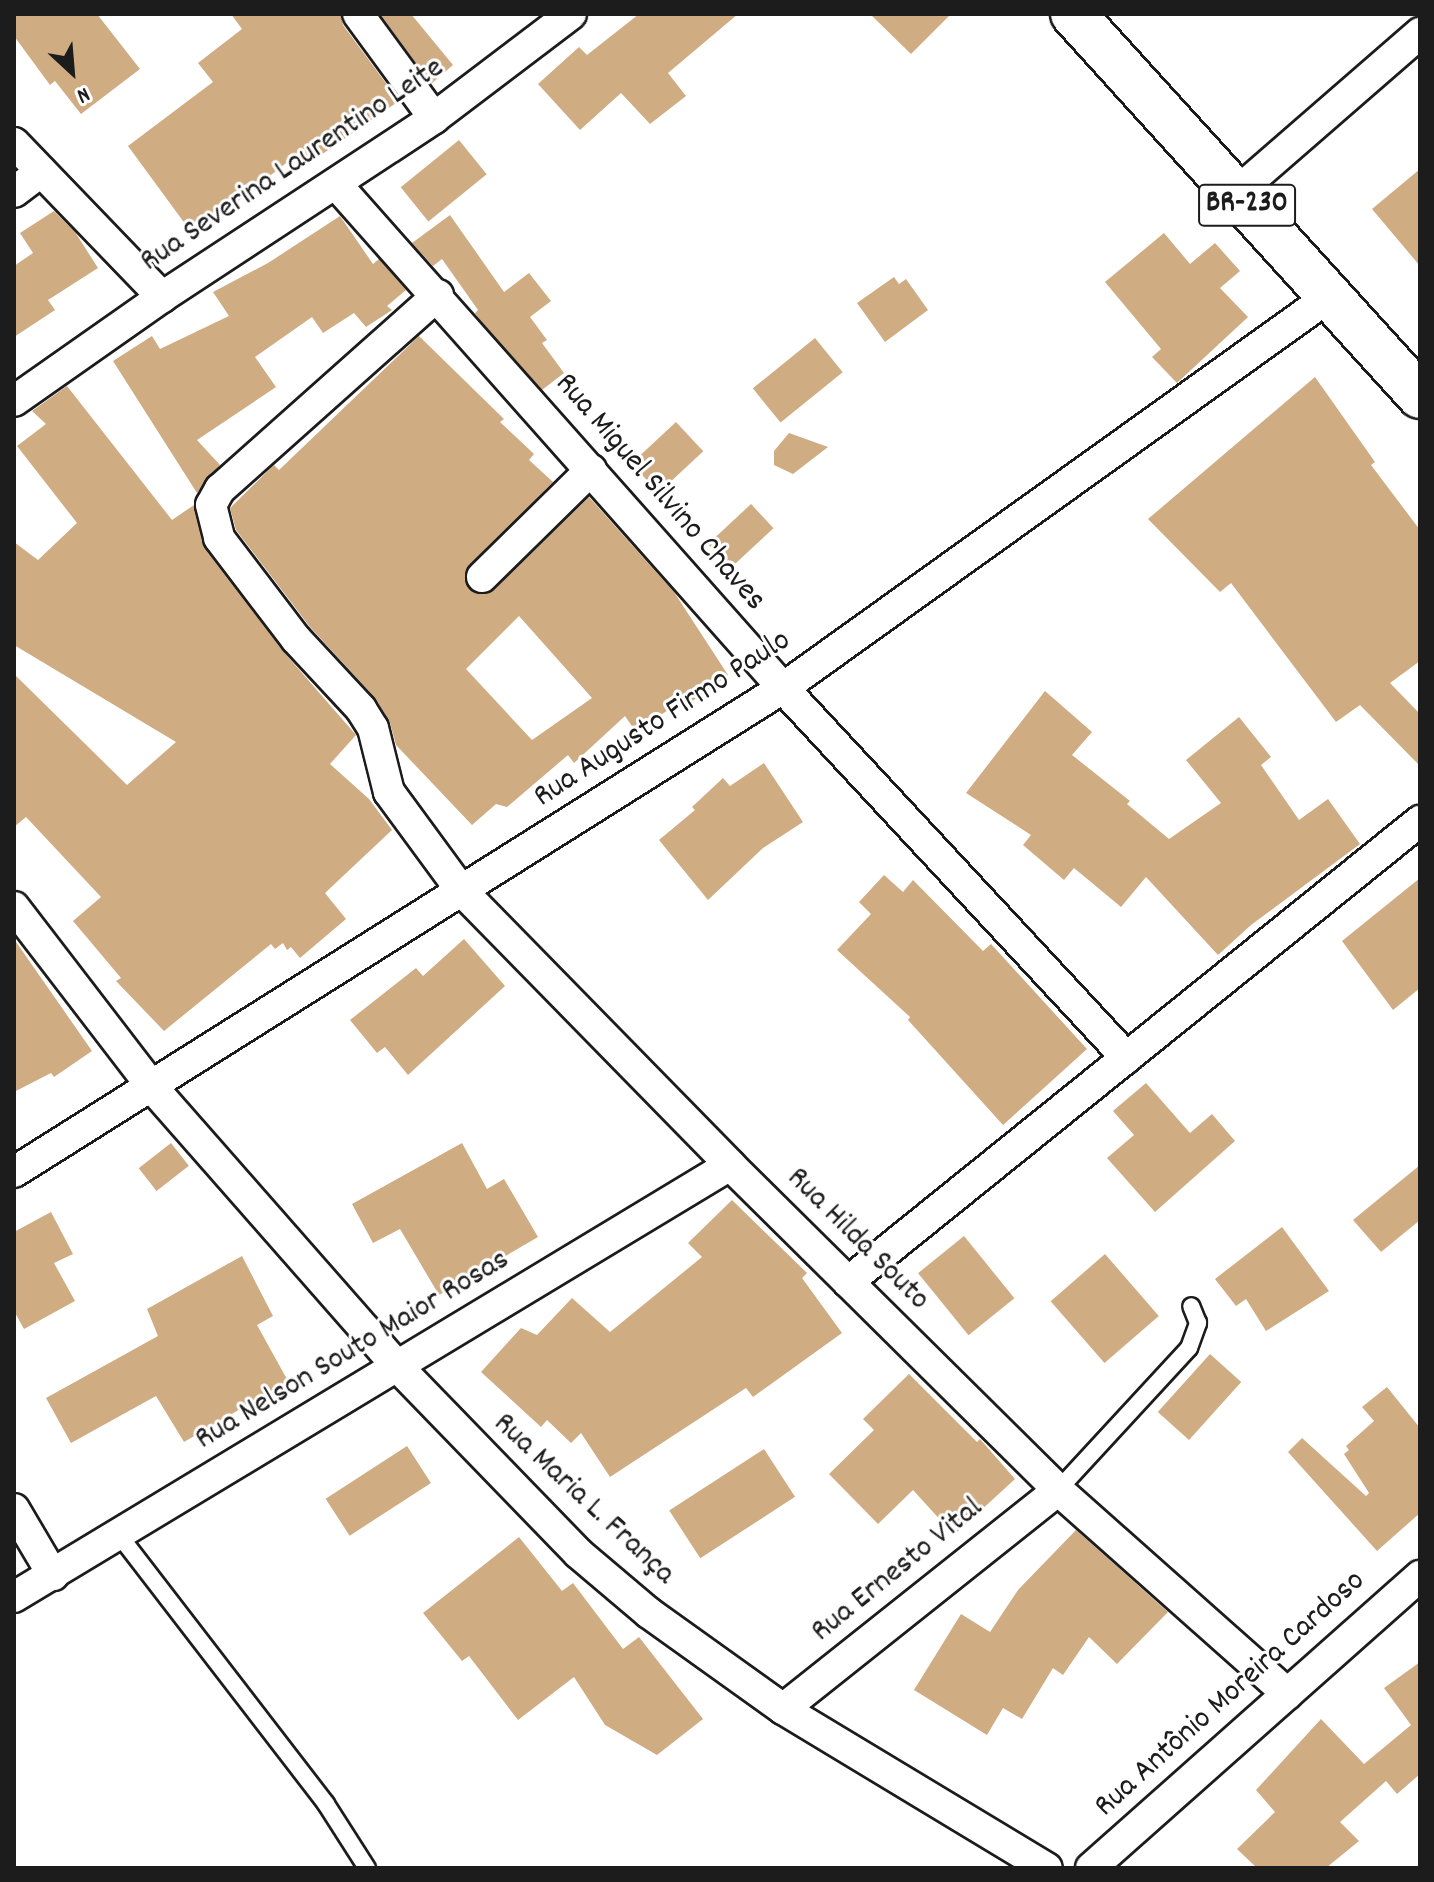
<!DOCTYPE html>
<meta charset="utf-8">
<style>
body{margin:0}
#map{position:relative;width:1434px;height:1882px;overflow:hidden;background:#fff;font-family:Dekko,sans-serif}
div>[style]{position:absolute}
.building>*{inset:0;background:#d0ac82;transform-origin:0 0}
.roads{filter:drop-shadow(2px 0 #1c1c1c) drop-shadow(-2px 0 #1c1c1c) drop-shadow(0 2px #1c1c1c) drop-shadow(0 -2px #1c1c1c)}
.lane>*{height:16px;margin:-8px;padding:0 8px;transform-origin:8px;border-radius:8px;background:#fff}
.street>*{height:30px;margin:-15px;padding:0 15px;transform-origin:15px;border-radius:15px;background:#fff}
.primary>*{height:44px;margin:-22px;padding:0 22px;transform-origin:22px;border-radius:22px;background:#fff}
span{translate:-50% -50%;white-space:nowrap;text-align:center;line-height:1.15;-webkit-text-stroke:6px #fff;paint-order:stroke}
.shield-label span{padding:2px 6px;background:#fff;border:2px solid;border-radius:6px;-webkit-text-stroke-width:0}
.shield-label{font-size:30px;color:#1c1c1c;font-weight:700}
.street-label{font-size:32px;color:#1c1c1c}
.frame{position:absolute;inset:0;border:16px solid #1c1c1c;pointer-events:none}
.north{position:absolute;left:32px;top:32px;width:80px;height:80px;-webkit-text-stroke:6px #fff;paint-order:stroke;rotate:154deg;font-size:22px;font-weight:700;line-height:32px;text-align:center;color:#1c1c1c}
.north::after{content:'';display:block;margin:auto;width:28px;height:36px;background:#1c1c1c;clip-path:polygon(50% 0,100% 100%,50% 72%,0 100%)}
</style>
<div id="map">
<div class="building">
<i style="clip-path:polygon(14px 14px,97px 14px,140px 69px,81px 114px,55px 81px,50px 85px,14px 36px)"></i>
<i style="clip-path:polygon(231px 14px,340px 14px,343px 25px,399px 101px,308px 164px,300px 152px,194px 236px,128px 146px,213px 82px,198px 63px,242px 29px)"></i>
<i style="clip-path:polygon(380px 14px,411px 14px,453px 65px,431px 84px)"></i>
<i style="clip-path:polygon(639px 14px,738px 14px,668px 73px,686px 96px,650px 124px,621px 93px,580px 130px,538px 84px,579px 47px,587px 55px)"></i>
<i style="clip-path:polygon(870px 14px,951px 14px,911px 54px)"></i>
<i style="left:459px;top:140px;width:44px;height:75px;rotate:51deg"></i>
<i style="clip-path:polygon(1420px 169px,1420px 266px,1372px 209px)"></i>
<i style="clip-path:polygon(54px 211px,75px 232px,98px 268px,48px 300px,55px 310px,14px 337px,14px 266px,33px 253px,20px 233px)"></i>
<i style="clip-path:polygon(450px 215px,504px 292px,529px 273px,551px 301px,530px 317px,547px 340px,542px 343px,564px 373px,542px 390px,480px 320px,475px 313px,478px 310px,442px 259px,433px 266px,412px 243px)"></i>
<i style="clip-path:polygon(340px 216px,373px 264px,379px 259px,406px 290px,387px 306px,392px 310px,366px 327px,354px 313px,323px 333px,312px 317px,255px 357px,276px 387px,197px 440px,220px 465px,197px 493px,113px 361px,152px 336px,160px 349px,229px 316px,213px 292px,268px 263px)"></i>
<i style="clip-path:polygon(1164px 233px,1190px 264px,1215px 243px,1240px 271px,1220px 288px,1248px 317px,1177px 383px,1152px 357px,1161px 349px,1105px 282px)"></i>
<i style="clip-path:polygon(894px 277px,899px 284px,906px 279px,928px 310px,885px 342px,857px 303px)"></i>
<i style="clip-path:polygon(evenodd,419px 336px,504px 419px,500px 422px,534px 454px,529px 460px,553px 482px,469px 565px,465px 573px,469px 589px,478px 594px,494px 590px,589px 497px,674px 592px,728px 675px,691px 702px,687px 697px,636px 732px,625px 716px,574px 763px,568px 755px,507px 807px,496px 804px,472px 825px,396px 745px,390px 723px,376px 699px,310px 627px,236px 530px,230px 508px,274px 465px,279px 470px,419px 336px,519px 616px,592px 698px,532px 740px,466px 669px,519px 616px)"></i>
<i style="left:815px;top:338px;width:44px;height:80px;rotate:51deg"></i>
<i style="clip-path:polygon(1315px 377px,1375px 462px,1371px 465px,1420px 530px,1420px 661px,1390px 683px,1420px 714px,1420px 766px,1360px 705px,1336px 722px,1231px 583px,1220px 592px,1148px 519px)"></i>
<i style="clip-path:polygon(67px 386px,172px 520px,194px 505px,205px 549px,282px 650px,356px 735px,330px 764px,369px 799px,392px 830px,325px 893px,346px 919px,300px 958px,291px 947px,287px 950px,283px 943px,275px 949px,271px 944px,164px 1031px,116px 981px,121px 978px,73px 921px,101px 897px,26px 817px,14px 827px,14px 674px,127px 785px,176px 742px,14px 645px,14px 542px,38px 560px,77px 523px,17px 446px,46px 424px,32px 411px)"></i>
<i style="left:676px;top:422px;width:40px;height:61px;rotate:47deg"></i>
<i style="clip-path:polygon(789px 433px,828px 447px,793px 474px,774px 465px,774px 451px)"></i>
<i style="left:751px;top:504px;width:33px;height:59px;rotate:47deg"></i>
<i style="clip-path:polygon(1045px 691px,1092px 732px,1072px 755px,1130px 801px,1127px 804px,1169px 839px,1221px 803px,1186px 760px,1239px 717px,1271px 757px,1261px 765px,1299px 820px,1328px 799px,1360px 844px,1251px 925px,1218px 955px,1146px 877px,1121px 907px,1074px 868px,1064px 880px,1023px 845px,1031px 835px,966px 793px)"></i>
<i style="clip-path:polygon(764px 763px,803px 822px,763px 848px,708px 900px,659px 840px,695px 810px,692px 807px,723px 778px,730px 786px)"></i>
<i style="clip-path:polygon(884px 875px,903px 892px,913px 880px,983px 951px,991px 944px,1087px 1049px,1003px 1125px,908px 1020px,910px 1017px,837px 950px,871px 914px,859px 902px)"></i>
<i style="clip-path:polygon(1420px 878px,1420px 988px,1393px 1010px,1342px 941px)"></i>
<i style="clip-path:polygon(14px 939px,92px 1051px,54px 1077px,51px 1073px,14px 1092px)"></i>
<i style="clip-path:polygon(464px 939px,505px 986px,408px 1075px,385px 1047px,377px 1053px,350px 1020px,416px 968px,423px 976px)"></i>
<i style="clip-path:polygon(1146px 1083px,1190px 1133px,1212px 1114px,1235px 1141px,1155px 1212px,1107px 1158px,1134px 1135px,1113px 1111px)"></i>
<i style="left:171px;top:1143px;width:29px;height:41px;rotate:52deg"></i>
<i style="clip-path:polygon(462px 1143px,487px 1189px,504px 1179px,538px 1237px,439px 1295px,400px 1229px,373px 1243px,352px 1204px)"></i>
<i style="clip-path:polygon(1420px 1165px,1420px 1220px,1381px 1252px,1353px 1220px)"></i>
<i style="clip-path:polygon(732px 1200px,807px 1273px,802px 1278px,842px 1333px,753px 1397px,746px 1388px,610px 1477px,581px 1433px,571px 1443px,547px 1420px,541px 1427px,481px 1372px,521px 1328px,537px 1335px,572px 1298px,610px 1332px,702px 1257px,688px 1243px)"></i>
<i style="clip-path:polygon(51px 1212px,73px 1254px,54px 1263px,75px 1301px,24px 1329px,14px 1311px,14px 1232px)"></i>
<i style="clip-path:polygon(1282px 1227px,1329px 1291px,1266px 1331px,1246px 1299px,1236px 1306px,1215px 1279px)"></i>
<i style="left:964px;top:1236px;width:80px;height:59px;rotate:51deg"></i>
<i style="left:1105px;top:1254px;width:82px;height:72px;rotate:49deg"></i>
<i style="clip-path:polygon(242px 1256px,273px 1316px,257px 1325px,288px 1381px,184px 1442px,156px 1396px,71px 1443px,46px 1398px,158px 1336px,147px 1309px)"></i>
<i style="left:1210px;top:1354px;width:42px;height:78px;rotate:42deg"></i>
<i style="clip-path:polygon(909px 1374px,977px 1442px,980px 1439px,1015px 1479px,954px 1535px,913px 1490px,878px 1524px,829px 1474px,874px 1430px,863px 1419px)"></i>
<i style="clip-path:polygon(1387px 1387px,1420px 1428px,1420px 1513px,1377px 1551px,1288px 1452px,1302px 1438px,1366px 1496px,1369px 1493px,1344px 1454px,1349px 1450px,1346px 1446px,1374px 1421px,1362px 1407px)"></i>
<i style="left:407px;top:1446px;width:44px;height:97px;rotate:57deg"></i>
<i style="left:764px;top:1449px;width:57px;height:113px;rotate:57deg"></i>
<i style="clip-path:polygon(1076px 1530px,1168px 1612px,1117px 1664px,1089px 1637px,1063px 1675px,1053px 1668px,1022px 1719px,1003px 1708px,987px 1735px,914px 1690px,961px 1614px,990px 1632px,1018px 1590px)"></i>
<i style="clip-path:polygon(519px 1537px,562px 1591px,573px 1583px,623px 1649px,639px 1637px,703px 1719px,657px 1755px,605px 1725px,574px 1677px,518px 1720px,469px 1656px,462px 1661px,423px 1613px)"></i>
<i style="clip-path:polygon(1420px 1662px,1420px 1774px,1397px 1794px,1386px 1781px,1340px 1822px,1359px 1841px,1326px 1868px,1257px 1868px,1237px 1849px,1275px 1812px,1256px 1790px,1321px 1719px,1364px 1764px,1411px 1725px,1384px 1688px)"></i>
</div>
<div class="roads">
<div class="lane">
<i style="left:1058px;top:1490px;width:193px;rotate:-47.3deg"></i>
<i style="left:1189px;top:1348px;width:27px;rotate:-70deg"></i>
<i style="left:1198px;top:1323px;width:18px;rotate:-112deg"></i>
<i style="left:119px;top:1535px;width:339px;rotate:52.4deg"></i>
<i style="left:326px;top:1804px;width:76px;rotate:57.4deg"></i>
</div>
<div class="street">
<i style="left:358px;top:14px;width:129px;rotate:53.8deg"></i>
<i style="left:14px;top:143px;width:214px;rotate:46.1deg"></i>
<i style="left:336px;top:184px;width:674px;rotate:48.43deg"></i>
<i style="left:783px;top:688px;width:505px;rotate:47.09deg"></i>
<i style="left:14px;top:192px;width:34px;rotate:-37deg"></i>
<i style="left:1236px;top:193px;width:244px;rotate:-41deg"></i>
<i style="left:438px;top:295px;width:292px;rotate:138.3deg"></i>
<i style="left:220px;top:489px;width:18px;rotate:119deg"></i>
<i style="left:211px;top:505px;width:34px;rotate:76deg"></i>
<i style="left:219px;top:538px;width:127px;rotate:52.7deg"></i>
<i style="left:296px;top:639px;width:96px;rotate:47.1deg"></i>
<i style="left:361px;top:709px;width:22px;rotate:58deg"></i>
<i style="left:373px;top:728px;width:66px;rotate:76deg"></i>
<i style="left:389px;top:792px;width:122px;rotate:53.7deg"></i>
<i style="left:461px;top:890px;width:385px;rotate:45.6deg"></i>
<i style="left:730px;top:1165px;width:462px;rotate:44.7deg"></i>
<i style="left:1058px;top:1490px;width:307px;rotate:41.6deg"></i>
<i style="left:14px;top:401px;width:181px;rotate:-35.1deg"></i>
<i style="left:162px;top:297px;width:326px;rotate:-33.3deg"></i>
<i style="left:434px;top:118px;width:172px;rotate:-37.2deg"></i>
<i style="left:482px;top:577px;width:153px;rotate:-44.5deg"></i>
<i style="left:14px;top:907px;width:227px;rotate:52.5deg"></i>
<i style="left:152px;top:1087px;width:371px;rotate:48.7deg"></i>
<i style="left:397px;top:1366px;width:260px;rotate:45.9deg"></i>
<i style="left:578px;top:1553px;width:93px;rotate:40.2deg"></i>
<i style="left:649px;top:1613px;width:165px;rotate:35.6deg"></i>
<i style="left:783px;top:1709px;width:308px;rotate:31.1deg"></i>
<i style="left:14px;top:1172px;width:909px;rotate:-32.19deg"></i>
<i style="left:783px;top:688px;width:673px;rotate:-35.63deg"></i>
<i style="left:848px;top:1282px;width:735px;rotate:-38.87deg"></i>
<i style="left:14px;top:1509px;width:77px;rotate:59.4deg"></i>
<i style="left:14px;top:1597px;width:836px;rotate:-31.1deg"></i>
<i style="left:783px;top:1709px;width:352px;rotate:-38.5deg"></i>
<i style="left:1091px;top:1868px;width:440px;rotate:-41.6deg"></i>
</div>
<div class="primary">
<i style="left:1073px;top:14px;width:516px;rotate:47.75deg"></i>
</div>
</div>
<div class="shield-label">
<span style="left:1247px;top:205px">BR-230</span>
</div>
<div class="street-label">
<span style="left:293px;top:166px;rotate:-34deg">Rua Severina Laurentino Leite</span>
<span style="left:659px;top:493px;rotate:49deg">Rua Miguel Silvino Chaves</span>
<span style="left:663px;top:720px;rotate:-33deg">Rua Augusto Firmo Paulo</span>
<span style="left:857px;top:1240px;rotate:45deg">Rua Hilda Souto</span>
<span style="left:353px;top:1351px;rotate:-31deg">Rua Nelson Souto Maior Rosas</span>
<span style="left:583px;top:1500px;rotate:43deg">Rua Maria L. França</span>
<span style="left:898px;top:1571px;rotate:-39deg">Rua Ernesto Vital</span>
<span style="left:1231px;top:1695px;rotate:-42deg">Rua Antônio Moreira Cardoso</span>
</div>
<div class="frame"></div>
<div class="north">N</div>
</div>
